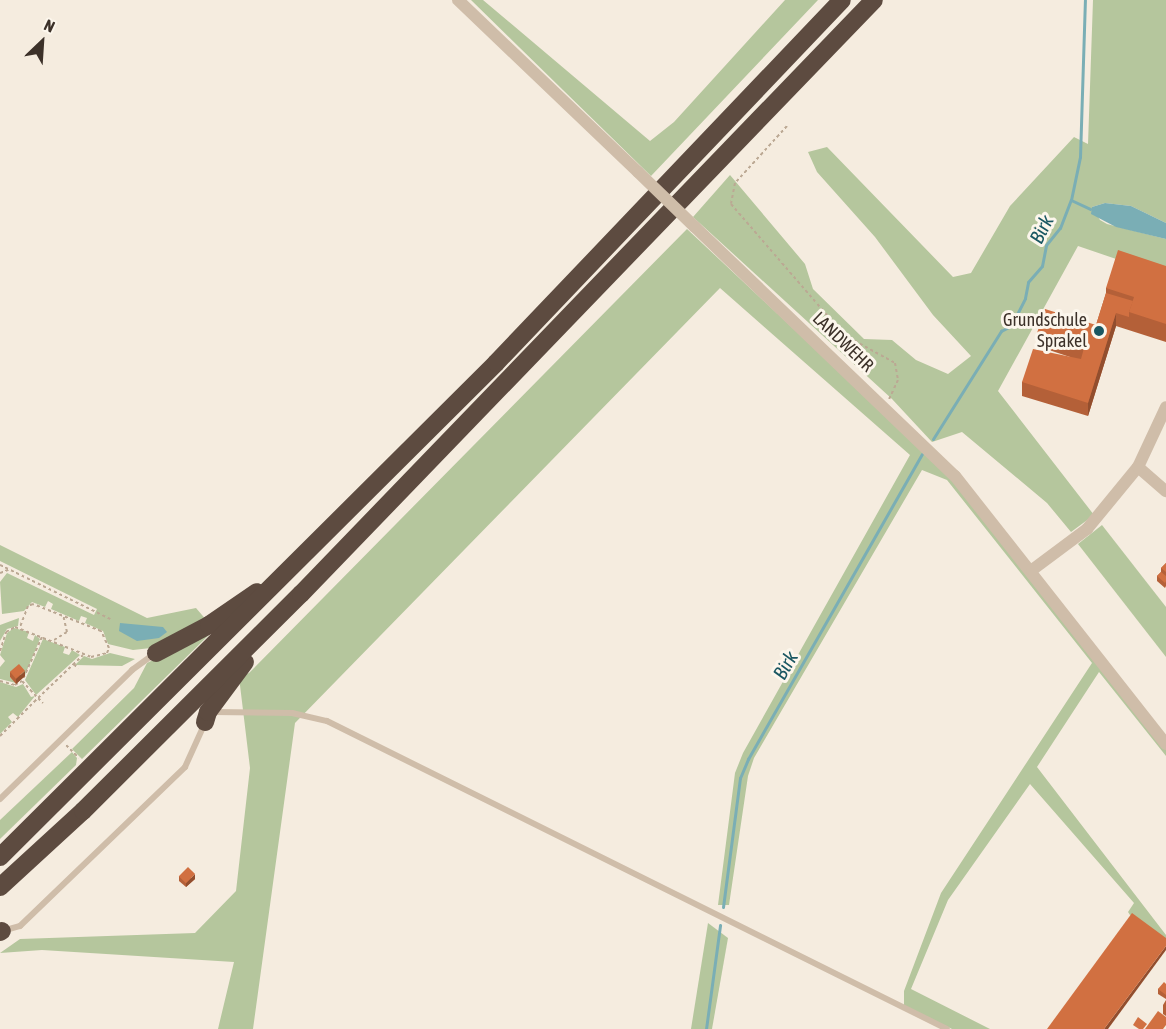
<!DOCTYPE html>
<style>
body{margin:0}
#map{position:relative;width:1166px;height:1029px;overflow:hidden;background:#f5ecdf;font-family:"Asap Condensed",sans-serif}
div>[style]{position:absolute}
.green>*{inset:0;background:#b5c69d}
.water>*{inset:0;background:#7aaeb5}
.stream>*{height:3px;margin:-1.5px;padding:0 1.5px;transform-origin:1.5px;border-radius:1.5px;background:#7aaeb5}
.path>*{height:2px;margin-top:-1px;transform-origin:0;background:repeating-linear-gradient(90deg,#bba893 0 3px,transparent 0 6px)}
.lane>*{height:6px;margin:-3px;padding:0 3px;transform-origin:3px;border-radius:3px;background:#cfbda9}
.street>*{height:12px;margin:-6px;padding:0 6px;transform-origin:6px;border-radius:6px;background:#cfbda9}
.highway>*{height:18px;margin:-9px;padding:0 9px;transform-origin:9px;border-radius:9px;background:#5d4b40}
.street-bridge>*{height:12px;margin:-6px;padding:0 6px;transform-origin:6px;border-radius:6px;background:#cfbda9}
.wall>*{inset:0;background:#b46038}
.shaded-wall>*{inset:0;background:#924e2e}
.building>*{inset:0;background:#d17041;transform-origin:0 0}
.dots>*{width:16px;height:16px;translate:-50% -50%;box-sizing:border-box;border:3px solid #fcf6ec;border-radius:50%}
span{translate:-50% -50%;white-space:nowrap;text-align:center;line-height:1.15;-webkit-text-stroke:6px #fcf6ec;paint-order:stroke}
.poi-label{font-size:18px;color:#3c3129}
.right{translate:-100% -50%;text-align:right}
.street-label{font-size:18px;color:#3c3129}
.water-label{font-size:20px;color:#1a5762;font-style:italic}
.north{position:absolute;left:12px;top:12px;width:60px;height:60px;-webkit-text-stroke:4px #fcf6ec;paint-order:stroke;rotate:25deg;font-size:16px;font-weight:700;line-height:24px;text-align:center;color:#3c3129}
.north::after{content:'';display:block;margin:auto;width:21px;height:27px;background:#3c3129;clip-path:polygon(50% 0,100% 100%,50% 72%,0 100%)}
</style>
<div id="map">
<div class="green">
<i style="clip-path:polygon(471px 0,483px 0,650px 141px,674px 122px,785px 0,818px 0,651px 176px)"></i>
<i style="clip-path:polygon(1093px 0,1166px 0,1166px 223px,1131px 206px,1105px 203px,1092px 207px,1100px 220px,1107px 224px,1166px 239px,1166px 276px,1078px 246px,998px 391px,1094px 515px,1071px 532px,1047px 503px,962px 432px,932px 442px,892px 399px,693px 217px,730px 175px,805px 264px,813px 289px,864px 339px,892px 340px,916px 360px,948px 374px,971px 356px,933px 315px,875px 237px,817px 172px,808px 152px,827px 147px,953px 277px,971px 273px,1010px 206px,1074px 137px,1088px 144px)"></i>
<i style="clip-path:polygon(687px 229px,944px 470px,1166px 749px,1166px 756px,1099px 672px,1037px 767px,1166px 935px,1166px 943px,1132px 918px,1128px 912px,1134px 903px,1030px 784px,948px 900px,911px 989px,990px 1029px,952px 1029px,904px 1006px,904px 991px,941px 893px,1092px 663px,947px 480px,922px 470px,754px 758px,748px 776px,729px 905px,718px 905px,735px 773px,743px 753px,910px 455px,720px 288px,295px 723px,253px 1029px,218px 1029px,234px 962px,42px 950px,0 953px,20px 939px,195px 933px,236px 891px,250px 768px,239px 677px,249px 673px)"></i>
<i style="clip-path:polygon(1102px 525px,1166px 607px,1166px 657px,1078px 544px)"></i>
<i style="clip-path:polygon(0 545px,147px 618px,196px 608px,208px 622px,151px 648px,133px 650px,108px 644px,103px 631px,85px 623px,87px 618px,81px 616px,79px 621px,51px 609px,53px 604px,48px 601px,45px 607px,32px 602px,24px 611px,2px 614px,0 582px,7px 573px,94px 615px,97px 609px,0 561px)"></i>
<i style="clip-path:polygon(19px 618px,18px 626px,7px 629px,0 641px,0 625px)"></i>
<i style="clip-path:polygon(14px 628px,29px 632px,27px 638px,33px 641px,35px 635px,40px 639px,25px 675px,10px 677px,16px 683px,0 679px,0 667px,5px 661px,0 655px,7px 633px)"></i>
<i style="clip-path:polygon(214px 630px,82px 759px,72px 749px,134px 688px,147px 663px)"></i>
<i style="clip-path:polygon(43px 639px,65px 647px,63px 653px,69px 655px,72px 650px,80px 655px,36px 695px,25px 680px)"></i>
<i style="clip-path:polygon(110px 653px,135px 659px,122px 666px,75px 665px,84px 656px,92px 659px)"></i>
<i style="clip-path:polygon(0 682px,16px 687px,23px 684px,31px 697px,35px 696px,18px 717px,13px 713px,8px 717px,12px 722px,0 734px)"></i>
<i style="clip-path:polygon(72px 752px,77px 758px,76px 765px,0 839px,0 820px)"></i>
<i style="clip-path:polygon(708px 923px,728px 938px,712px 1029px,691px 1029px)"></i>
</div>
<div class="water">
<i style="clip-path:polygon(1105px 203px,1131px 206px,1166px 223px,1166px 239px,1116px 227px,1091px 214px,1092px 207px)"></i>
<i style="clip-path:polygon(120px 623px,163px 627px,167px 632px,159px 638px,137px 641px,119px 631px)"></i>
</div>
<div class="stream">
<i style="left:1071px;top:200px;width:21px;rotate:25deg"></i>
<i style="left:933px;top:439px;width:128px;rotate:-57.8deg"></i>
<i style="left:1001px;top:331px;width:11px;rotate:-27deg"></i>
<i style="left:1011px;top:326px;width:31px;rotate:-63deg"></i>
<i style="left:1025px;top:298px;width:16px;rotate:-79deg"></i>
<i style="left:1028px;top:282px;width:21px;rotate:-49deg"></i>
<i style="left:1042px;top:266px;width:21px;rotate:-79deg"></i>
<i style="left:1046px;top:245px;width:22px;rotate:-51deg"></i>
<i style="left:1060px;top:228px;width:30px;rotate:-69deg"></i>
<i style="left:1071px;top:200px;width:44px;rotate:-78.2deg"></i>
<i style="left:1080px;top:157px;width:157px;rotate:-88.2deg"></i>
<i style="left:723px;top:907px;width:130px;rotate:-82.5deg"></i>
<i style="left:740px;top:778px;width:21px;rotate:-67deg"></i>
<i style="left:748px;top:759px;width:351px;rotate:-60.3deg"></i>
<i style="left:706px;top:1029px;width:105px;rotate:-82.3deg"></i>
</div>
<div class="path">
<i style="left:787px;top:126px;width:77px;rotate:132.4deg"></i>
<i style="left:735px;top:183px;width:21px;rotate:101deg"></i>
<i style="left:731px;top:204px;width:173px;rotate:49.2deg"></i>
<i style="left:844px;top:335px;width:58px;rotate:28.8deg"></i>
<i style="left:895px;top:363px;width:17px;rotate:80deg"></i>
<i style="left:898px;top:380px;width:21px;rotate:115deg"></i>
<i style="left:0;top:565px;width:123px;rotate:26.1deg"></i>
<i style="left:0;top:573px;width:9px;rotate:-21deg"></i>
<i style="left:42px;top:637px;width:48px;rotate:114.4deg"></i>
<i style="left:22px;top:681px;width:23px;rotate:47deg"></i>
<i style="left:38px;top:698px;width:62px;rotate:-43.7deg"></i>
<i style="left:54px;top:640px;width:15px;rotate:-32deg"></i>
<i style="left:67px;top:632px;width:17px;rotate:-103deg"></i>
<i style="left:0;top:651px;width:20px;rotate:-72deg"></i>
<i style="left:6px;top:632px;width:10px;rotate:-29deg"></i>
<i style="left:15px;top:627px;width:82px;rotate:21.5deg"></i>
<i style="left:91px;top:657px;width:16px;rotate:-14deg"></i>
<i style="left:107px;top:653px;width:5px;rotate:-68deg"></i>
<i style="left:109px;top:648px;width:19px;rotate:-115deg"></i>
<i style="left:101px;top:631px;width:73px;rotate:-158.3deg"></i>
<i style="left:33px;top:604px;width:5px;rotate:158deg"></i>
<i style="left:28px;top:606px;width:22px;rotate:111deg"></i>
<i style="left:74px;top:664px;width:6px;rotate:51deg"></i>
<i style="left:0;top:681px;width:16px;rotate:15deg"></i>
<i style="left:15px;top:685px;width:8px;rotate:-30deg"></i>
<i style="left:0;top:736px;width:54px;rotate:-45deg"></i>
<i style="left:38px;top:698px;width:7px;rotate:45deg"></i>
<i style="left:66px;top:745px;width:18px;rotate:45deg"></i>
</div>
<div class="lane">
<i style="left:214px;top:712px;width:78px;rotate:0.7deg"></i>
<i style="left:292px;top:713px;width:36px;rotate:13deg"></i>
<i style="left:327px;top:721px;width:692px;rotate:26.42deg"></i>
<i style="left:0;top:799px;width:185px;rotate:-44.3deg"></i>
<i style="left:132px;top:670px;width:29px;rotate:-36deg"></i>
<i style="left:2px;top:931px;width:19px;rotate:-16deg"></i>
<i style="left:20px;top:926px;width:229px;rotate:-43.9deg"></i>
<i style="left:185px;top:767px;width:48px;rotate:-65.6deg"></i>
</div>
<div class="street">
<i style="left:458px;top:0;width:249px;rotate:43.7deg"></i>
<i style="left:695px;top:227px;width:360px;rotate:43.8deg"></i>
<i style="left:955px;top:476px;width:341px;rotate:51.8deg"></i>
<i style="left:1138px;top:467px;width:66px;rotate:-65deg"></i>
<i style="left:1032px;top:570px;width:69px;rotate:-36.7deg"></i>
<i style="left:1087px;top:529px;width:80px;rotate:-50.6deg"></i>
<i style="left:1138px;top:467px;width:37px;rotate:41deg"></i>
</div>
<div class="highway">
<i style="left:156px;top:653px;width:60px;rotate:-27.8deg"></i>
<i style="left:209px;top:625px;width:58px;rotate:-34.5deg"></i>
<i style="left:205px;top:722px;width:10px;rotate:-73deg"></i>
<i style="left:208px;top:712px;width:62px;rotate:-53.5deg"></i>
<i style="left:0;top:857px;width:700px;rotate:-44.88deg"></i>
<i style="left:496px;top:363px;width:501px;rotate:-46.37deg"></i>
<i style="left:0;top:887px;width:113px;rotate:-42.5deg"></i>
<i style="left:83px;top:811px;width:308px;rotate:-44.9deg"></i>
<i style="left:301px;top:594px;width:825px;rotate:-46.03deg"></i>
<i style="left:0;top:932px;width:2px;rotate:-27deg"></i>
</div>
<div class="street-bridge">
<i style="left:638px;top:172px;width:79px;rotate:44deg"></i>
</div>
<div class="wall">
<i style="clip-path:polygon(1166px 266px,1166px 342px,1116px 326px,1088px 416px,1022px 396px,1022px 382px,1070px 357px,1037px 346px,1037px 333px,1096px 325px,1106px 293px,1106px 288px)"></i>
<i style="clip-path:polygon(1166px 563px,1166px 586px,1165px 588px,1157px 581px,1157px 576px,1161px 572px,1161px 568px)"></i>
<i style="clip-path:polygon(10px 672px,25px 676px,16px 684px,10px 677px)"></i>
<i style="clip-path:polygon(179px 876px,195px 879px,186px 887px,179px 881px)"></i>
<i style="clip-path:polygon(1166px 984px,1166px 999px,1158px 994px,1158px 989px)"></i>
<i style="clip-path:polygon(1166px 1000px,1166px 1016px,1163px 1014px,1163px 1005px)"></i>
</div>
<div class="shaded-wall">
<i style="clip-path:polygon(1116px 313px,1116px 326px,1088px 416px,1088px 403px)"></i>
<i style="clip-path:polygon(25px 671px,25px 676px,16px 684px,16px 679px)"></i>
<i style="clip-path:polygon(195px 874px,195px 879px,186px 887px,186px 883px)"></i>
<i style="clip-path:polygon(1166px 946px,1166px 950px,1108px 1029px,1104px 1029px)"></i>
</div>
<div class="building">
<i style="clip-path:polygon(1118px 250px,1166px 266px,1166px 324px,1129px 312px,1134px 297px,1106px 288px)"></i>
<i style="clip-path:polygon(1106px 293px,1133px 301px,1129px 312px,1129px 317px,1116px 313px,1088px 403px,1022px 382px,1033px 349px,1081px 359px,1084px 348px,1037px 333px,1045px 309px,1096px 325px)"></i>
<i style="clip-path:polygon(1166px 563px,1166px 572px,1161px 568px)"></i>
<i style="clip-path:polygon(1161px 572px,1166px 576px,1166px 581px,1165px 583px,1157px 576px)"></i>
<i style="left:19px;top:664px;width:9px;height:12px;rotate:49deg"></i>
<i style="left:188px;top:867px;width:10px;height:13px;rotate:45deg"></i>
<i style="clip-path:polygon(1132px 913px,1166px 938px,1166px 946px,1104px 1029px,1047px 1029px)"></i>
<i style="clip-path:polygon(1164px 982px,1166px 984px,1166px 995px,1158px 989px)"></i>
<i style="clip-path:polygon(1158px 1011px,1166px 1017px,1166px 1025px,1163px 1029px,1145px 1029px)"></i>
<i style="clip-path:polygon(1138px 1017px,1147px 1024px,1143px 1029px,1139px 1029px,1133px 1025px)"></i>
</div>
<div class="dots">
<i style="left:1099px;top:331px;background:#1a5762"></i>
</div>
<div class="poi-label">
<span class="right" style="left:1087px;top:331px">Grundschule<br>Sprakel</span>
</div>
<div class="street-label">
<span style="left:843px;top:342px;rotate:44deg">LANDWEHR</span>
</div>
<div class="water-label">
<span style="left:1041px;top:229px;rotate:-63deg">Birk</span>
<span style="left:785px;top:665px;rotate:-60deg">Birk</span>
</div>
<div class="north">N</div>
</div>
